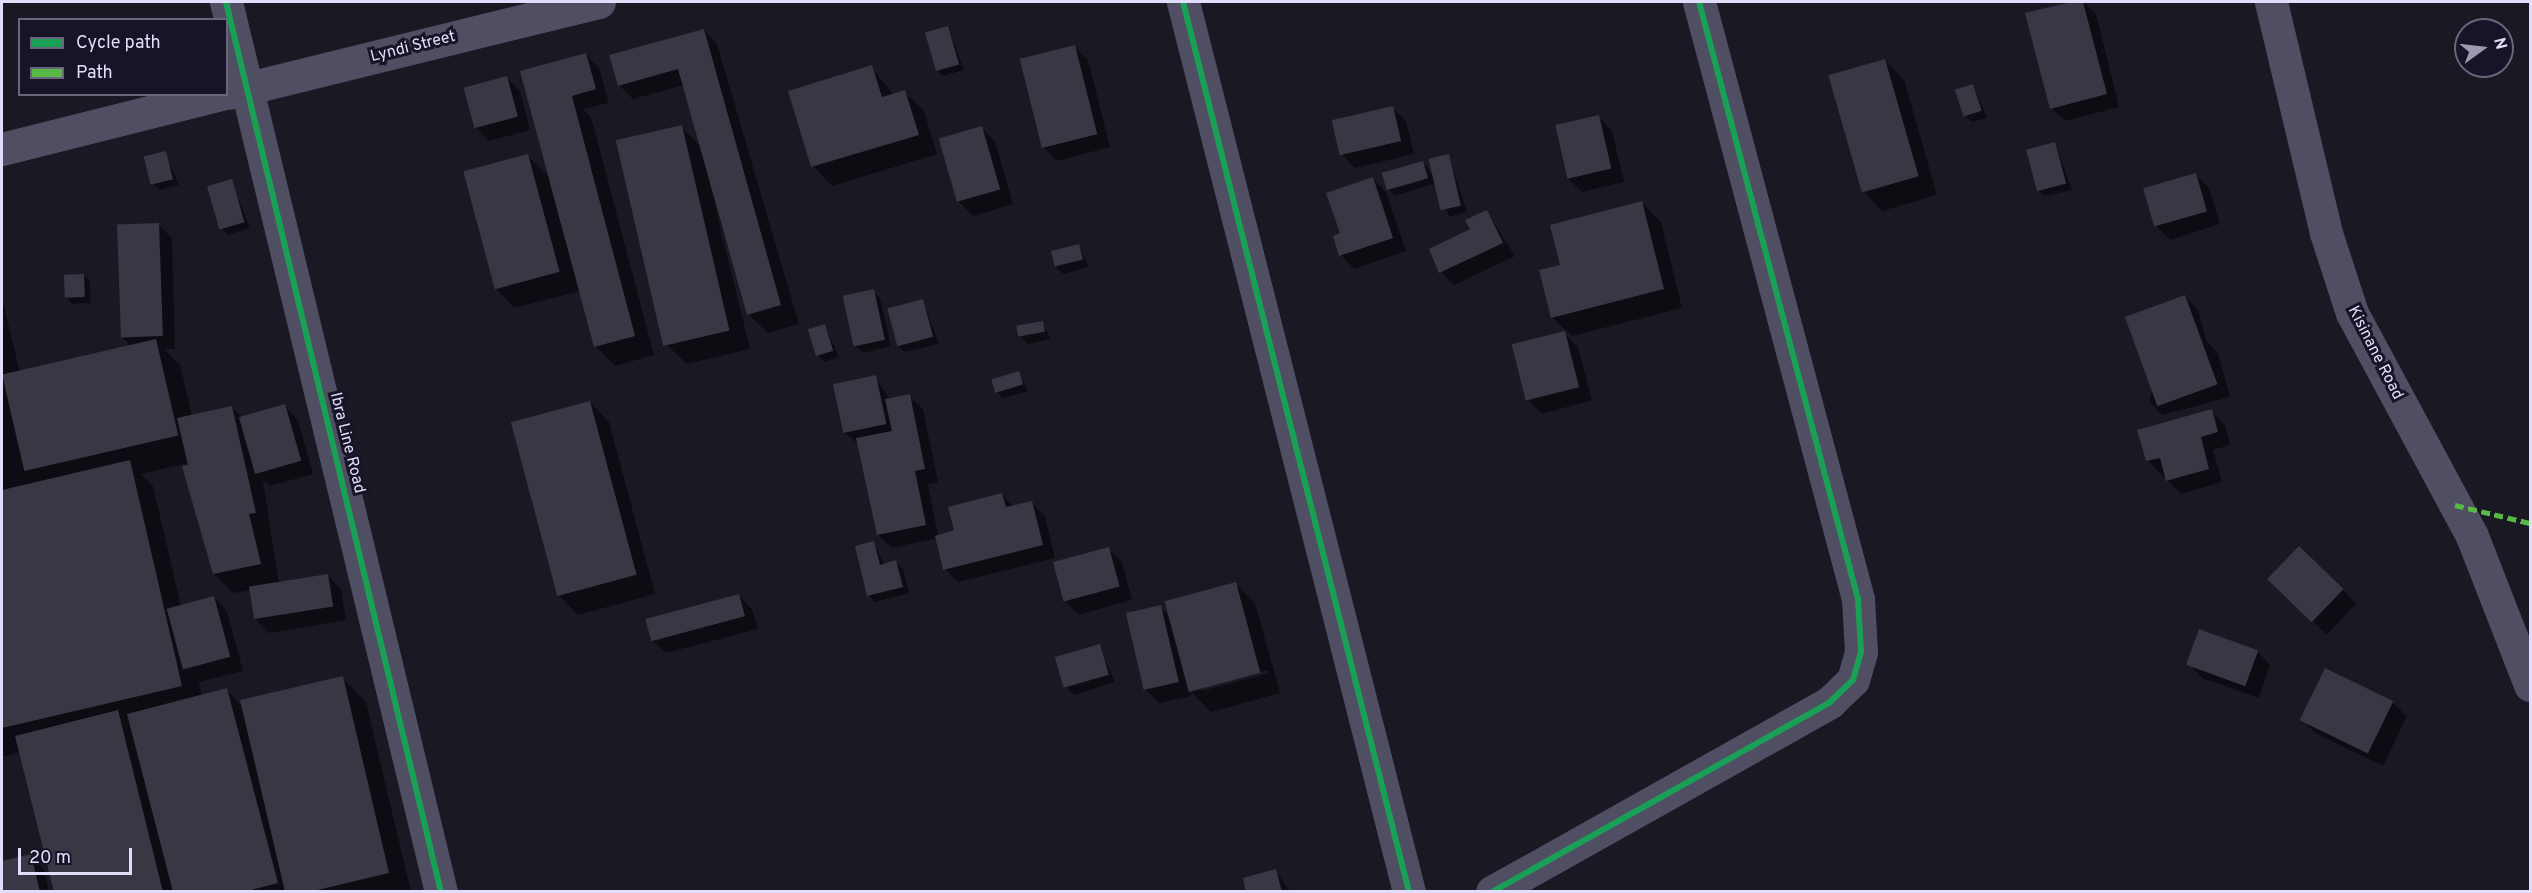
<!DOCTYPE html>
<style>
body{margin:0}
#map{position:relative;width:2532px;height:893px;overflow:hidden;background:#1a1823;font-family:Overpass,sans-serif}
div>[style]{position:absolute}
.shadow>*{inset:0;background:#0007;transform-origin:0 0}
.building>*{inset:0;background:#393744;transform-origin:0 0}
.minor>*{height:33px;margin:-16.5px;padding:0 16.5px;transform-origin:16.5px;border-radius:16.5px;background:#504e62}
.quiet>*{height:4.5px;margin-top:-2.25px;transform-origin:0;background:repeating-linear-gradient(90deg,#58b947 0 9px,transparent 0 13.5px)}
.cycleway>*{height:6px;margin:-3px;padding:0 3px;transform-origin:3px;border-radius:3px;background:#1a9f57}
span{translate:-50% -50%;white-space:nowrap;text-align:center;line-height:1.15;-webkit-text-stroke:6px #171427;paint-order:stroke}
.street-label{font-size:16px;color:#e1defb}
.frame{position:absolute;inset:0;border:3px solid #e1defb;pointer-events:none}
.legend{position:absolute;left:18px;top:18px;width:210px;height:78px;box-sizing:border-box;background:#171427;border:2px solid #68657c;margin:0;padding:8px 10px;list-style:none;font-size:18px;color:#e1defb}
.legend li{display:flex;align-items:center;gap:12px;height:30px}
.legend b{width:30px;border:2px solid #68657c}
.north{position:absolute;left:2454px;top:18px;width:60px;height:60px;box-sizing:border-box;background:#171427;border:2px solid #68657c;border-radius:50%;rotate:75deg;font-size:16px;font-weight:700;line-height:24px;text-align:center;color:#e1defb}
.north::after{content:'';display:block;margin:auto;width:21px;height:27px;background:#9b99af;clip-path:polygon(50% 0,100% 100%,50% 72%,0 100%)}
.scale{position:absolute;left:18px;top:848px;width:114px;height:27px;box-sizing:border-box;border:3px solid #e1defb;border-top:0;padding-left:8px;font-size:18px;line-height:21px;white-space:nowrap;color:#e1defb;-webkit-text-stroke:4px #171427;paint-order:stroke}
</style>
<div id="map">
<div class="shadow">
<i style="clip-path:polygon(2083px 2px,2096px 14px,2119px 107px,2065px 121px,2051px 108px,2027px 14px)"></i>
<i style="clip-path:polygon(948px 28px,964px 70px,943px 76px,936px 70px)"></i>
<i style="clip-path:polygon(704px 30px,717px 44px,799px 324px,768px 333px,748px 314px,714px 202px,750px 349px,687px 364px,667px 345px,681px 127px,702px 147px,684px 85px,633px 99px,619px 85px)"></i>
<i style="clip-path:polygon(1074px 47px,1088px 60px,1110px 147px,1057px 161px,1043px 147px)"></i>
<i style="clip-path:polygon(586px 55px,599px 68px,609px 103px,583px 109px,591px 117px,654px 355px,615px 366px,595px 346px,580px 291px,514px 308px,495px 288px,528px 156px,551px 179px,522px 72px)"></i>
<i style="clip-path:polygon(1885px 61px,1904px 80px,1937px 195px,1882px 211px,1863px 191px)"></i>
<i style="clip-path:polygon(871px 67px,894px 95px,904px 92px,924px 111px,937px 154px,832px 186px,813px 166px)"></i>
<i style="clip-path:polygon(506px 77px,520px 91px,530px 130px,489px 141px,476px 128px)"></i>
<i style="clip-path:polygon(1973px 85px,1987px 118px,1972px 122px,1965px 116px)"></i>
<i style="clip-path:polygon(1392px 108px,1406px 121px,1414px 154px,1355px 168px,1341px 154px)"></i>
<i style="clip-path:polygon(1599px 117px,1612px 131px,1624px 182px,1582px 192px,1568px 179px)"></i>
<i style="clip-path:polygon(981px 128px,995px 141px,1013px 204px,973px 216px,959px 202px)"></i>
<i style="clip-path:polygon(2055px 144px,2072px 190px,2044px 196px,2038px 190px)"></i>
<i style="clip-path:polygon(165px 152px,179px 185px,160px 190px,153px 184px)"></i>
<i style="clip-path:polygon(1449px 156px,1467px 212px,1449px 217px,1436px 183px,1395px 196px,1389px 190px,1423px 162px,1435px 178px)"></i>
<i style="clip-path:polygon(2195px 174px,2209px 188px,2220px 224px,2170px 240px,2156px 226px)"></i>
<i style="clip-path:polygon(1372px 178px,1386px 192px,1406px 251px,1354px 269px,1341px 255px,1342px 234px)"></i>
<i style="clip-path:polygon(231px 181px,250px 228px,228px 235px,221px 228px)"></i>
<i style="clip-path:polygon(1642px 203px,1661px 222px,1682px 308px,1572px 336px,1552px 317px,1562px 266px)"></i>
<i style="clip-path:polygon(1487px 212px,1515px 256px,1454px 285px,1441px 272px)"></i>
<i style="clip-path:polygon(158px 224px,172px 238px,175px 349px,164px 349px,180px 365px,192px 416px,232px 408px,243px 418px,284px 406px,298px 420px,313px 474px,270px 486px,263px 480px,279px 584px,327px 575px,341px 589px,346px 620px,269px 633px,256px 620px,251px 590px,233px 593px,214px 574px,189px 463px,141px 474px,153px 486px,181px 606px,214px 597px,227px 611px,243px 671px,199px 682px,202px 696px,227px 690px,242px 706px,342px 678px,366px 702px,411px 892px,55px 892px,21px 752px,2px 757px,2px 297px,20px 373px,132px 347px,122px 337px)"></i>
<i style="clip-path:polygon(1078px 245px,1089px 267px,1063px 274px,1056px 267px)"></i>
<i style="clip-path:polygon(84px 275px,90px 282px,91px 303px,72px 304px,66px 297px)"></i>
<i style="clip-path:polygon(873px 291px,880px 298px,891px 346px,863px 353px,856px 346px)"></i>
<i style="clip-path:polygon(2185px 296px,2198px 310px,2207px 342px,2218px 353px,2230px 397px,2162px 415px,2149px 401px)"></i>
<i style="clip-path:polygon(923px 301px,939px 344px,905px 352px,898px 346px)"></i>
<i style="clip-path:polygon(1042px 323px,1051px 339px,1027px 344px,1021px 337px)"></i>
<i style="clip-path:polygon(825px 326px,839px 357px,824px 362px,817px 355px)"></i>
<i style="clip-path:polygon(1564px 333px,1578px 347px,1592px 400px,1542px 414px,1528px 400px)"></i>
<i style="clip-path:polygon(1019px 373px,1028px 391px,1003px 398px,996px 391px)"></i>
<i style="clip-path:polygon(875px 377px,890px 399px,909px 396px,923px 409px,938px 482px,928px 484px,938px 536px,956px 532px,1002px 495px,1014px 507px,1031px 503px,1045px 516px,1055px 558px,958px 582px,945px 569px,937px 538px,892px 548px,878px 535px,859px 445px,844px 432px)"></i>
<i style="clip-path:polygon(590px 402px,609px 422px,655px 594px,578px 615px,559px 595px)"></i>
<i style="clip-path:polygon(2211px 411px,2225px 425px,2230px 445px,2213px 450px,2222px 482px,2181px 494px,2147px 460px)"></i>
<i style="clip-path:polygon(874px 542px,884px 565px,896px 562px,903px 569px,909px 593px,875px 602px,869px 595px)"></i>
<i style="left:2299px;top:548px;width:80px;height:43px;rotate:44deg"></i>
<i style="clip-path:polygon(1108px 549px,1122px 562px,1132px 600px,1078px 615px,1065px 601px)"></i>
<i style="clip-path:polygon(evenodd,1236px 584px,1255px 603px,1280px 693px,1211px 712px,1190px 691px,1191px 696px,1159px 703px,1145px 689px,1160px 607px,1171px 618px,1236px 584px,1268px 670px,1269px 673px,1202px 691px,1202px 688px,1268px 670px)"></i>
<i style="clip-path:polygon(739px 596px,752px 609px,758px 629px,666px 653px,652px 640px)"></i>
<i style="clip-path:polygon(1099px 646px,1115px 682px,1074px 695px,1067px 688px)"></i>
<i style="clip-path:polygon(2257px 651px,2270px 665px,2259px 698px,2202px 678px,2189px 664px)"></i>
<i style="clip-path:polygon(2393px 703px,2407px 716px,2383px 766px,2315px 733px,2302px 720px)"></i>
<i style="clip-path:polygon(30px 856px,44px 869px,49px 892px,3px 892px,2px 863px)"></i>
<i style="clip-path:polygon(1275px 870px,1291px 892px,1248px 892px)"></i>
</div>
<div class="building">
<i style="clip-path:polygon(2072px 2px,2083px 2px,2107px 94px,2050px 109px,2025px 13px)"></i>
<i style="left:948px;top:26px;width:40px;height:24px;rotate:74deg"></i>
<i style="clip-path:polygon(704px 29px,781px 305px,747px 315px,678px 69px,618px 86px,609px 55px)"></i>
<i style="left:1075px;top:45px;width:92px;height:57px;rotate:76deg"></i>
<i style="clip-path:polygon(586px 53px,596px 89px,572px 96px,635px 336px,594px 347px,520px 71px)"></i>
<i style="left:1885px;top:59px;width:122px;height:59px;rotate:74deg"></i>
<i style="clip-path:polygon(872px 65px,882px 97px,905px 90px,919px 135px,811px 167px,788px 91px)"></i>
<i style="left:507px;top:76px;width:42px;height:45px;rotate:75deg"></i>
<i style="left:1973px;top:84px;width:28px;height:19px;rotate:72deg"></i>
<i style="left:1393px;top:106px;width:36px;height:63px;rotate:77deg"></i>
<i style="left:1599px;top:115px;width:55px;height:45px;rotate:77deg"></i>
<i style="left:682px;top:125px;width:211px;height:68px;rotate:77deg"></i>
<i style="left:982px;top:126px;width:66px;height:45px;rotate:74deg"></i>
<i style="left:2055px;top:142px;width:43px;height:30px;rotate:75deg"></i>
<i style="left:166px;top:151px;width:29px;height:23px;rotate:76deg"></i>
<i style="left:528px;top:154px;width:122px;height:67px;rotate:75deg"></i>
<i style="left:1449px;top:154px;width:53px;height:21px;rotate:77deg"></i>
<i style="left:1423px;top:161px;width:18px;height:43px;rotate:74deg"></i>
<i style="left:2196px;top:173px;width:40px;height:55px;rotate:74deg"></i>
<i style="clip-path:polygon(1373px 177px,1393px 238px,1339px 256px,1333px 236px,1340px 233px,1326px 193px)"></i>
<i style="left:232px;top:179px;width:45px;height:26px;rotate:74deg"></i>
<i style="clip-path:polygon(1642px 201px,1664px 289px,1551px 318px,1539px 270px,1560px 265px,1550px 225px)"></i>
<i style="clip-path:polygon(1487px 210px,1503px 243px,1439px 273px,1429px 249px,1470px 229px,1465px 220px)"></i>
<i style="left:159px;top:223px;width:113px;height:42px;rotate:88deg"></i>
<i style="left:1079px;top:244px;width:16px;height:29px;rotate:76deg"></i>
<i style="left:84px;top:274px;width:23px;height:20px;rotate:88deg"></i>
<i style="left:874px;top:289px;width:52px;height:32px;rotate:78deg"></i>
<i style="left:2185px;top:295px;width:95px;height:64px;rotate:70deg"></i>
<i style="left:923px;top:299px;width:39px;height:37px;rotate:75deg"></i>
<i style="left:1043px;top:321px;width:11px;height:27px;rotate:80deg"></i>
<i style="left:825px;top:324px;width:28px;height:18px;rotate:73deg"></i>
<i style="left:1565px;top:331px;width:58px;height:55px;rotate:76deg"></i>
<i style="left:156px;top:339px;width:99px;height:158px;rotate:77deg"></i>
<i style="left:1019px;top:371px;width:14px;height:29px;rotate:73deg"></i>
<i style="left:876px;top:375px;width:50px;height:44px;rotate:78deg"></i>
<i style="clip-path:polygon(910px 394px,925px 469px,915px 471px,926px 525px,877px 535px,856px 438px,892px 431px,885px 399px)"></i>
<i style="left:590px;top:401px;width:180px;height:82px;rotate:75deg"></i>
<i style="left:285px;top:404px;width:59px;height:48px;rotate:74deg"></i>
<i style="clip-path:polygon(232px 406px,256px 513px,249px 514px,261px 564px,213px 574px,182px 466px,188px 465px,177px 418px)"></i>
<i style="clip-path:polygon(2212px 409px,2218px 432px,2201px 437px,2209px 469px,2166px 481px,2160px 458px,2146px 461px,2137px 430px)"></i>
<i style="clip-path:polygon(130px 460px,182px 686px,2px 728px,2px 490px)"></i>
<i style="clip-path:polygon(1002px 493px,1006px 507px,1032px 501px,1043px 545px,943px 570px,935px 536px,954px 530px,948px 507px)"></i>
<i style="clip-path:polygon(874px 541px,880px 565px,896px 560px,903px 587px,867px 596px,855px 546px)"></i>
<i style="left:2299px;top:546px;width:62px;height:46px;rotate:44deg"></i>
<i style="left:1109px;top:547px;width:41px;height:58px;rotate:75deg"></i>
<i style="left:328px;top:574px;width:33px;height:80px;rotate:81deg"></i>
<i style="left:1236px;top:582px;width:94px;height:74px;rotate:75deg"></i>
<i style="left:739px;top:594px;width:23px;height:97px;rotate:75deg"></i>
<i style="left:214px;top:596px;width:63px;height:49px;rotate:75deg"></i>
<i style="left:1161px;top:605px;width:79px;height:36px;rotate:77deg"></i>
<i style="left:2199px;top:629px;width:63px;height:38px;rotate:20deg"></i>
<i style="left:1100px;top:644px;width:32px;height:47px;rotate:74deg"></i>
<i style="left:2325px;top:668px;width:76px;height:58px;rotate:26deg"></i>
<i style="clip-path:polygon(343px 676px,389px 873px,309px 892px,285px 892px,240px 700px)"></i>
<i style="clip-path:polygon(227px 688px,278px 883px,244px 892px,173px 892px,127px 714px)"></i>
<i style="clip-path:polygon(118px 710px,163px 892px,54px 892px,15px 736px)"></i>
<i style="clip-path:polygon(31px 854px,40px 892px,2px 892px,2px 861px)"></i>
<i style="clip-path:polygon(1276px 869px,1282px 892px,1246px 892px,1243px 878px)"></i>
</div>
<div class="minor">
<i style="left:226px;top:2px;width:916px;rotate:76.42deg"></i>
<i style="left:1183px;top:2px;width:918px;rotate:75.75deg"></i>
<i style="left:2271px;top:2px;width:237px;rotate:76.6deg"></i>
<i style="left:2326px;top:233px;width:84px;rotate:72deg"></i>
<i style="left:2352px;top:313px;width:253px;rotate:61.7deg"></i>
<i style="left:2472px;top:536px;width:160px;rotate:68.7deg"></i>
<i style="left:228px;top:93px;width:382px;rotate:-13.8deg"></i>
<i style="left:2px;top:149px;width:226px;rotate:-14.1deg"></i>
<i style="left:1492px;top:892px;width:388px;rotate:-29.3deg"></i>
<i style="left:1830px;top:702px;width:32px;rotate:-44deg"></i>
<i style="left:1853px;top:680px;width:29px;rotate:-74deg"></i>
<i style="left:1861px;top:652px;width:53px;rotate:-93.2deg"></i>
<i style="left:1858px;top:599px;width:618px;rotate:-104.91deg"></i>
</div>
<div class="quiet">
<i style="left:2455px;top:505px;width:77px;rotate:13.5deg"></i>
</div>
<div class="cycleway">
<i style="left:226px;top:2px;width:916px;rotate:76.42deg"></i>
<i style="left:1183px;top:2px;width:918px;rotate:75.75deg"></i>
<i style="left:1492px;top:892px;width:388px;rotate:-29.3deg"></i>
<i style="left:1830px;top:702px;width:32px;rotate:-44deg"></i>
<i style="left:1853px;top:680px;width:29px;rotate:-74deg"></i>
<i style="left:1861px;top:652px;width:53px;rotate:-93.2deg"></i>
<i style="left:1858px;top:599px;width:618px;rotate:-104.91deg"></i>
</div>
<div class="street-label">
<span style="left:413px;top:47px;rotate:-14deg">Lyndi Street</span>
<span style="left:2375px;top:353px;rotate:63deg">Kisinane Road</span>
<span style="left:347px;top:443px;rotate:76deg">Ibra Line Road</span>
</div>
<div class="frame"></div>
<ul class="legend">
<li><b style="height:8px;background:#1a9f57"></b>Cycle path</li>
<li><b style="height:8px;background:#58b947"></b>Path</li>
</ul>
<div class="north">N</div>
<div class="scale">20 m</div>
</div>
